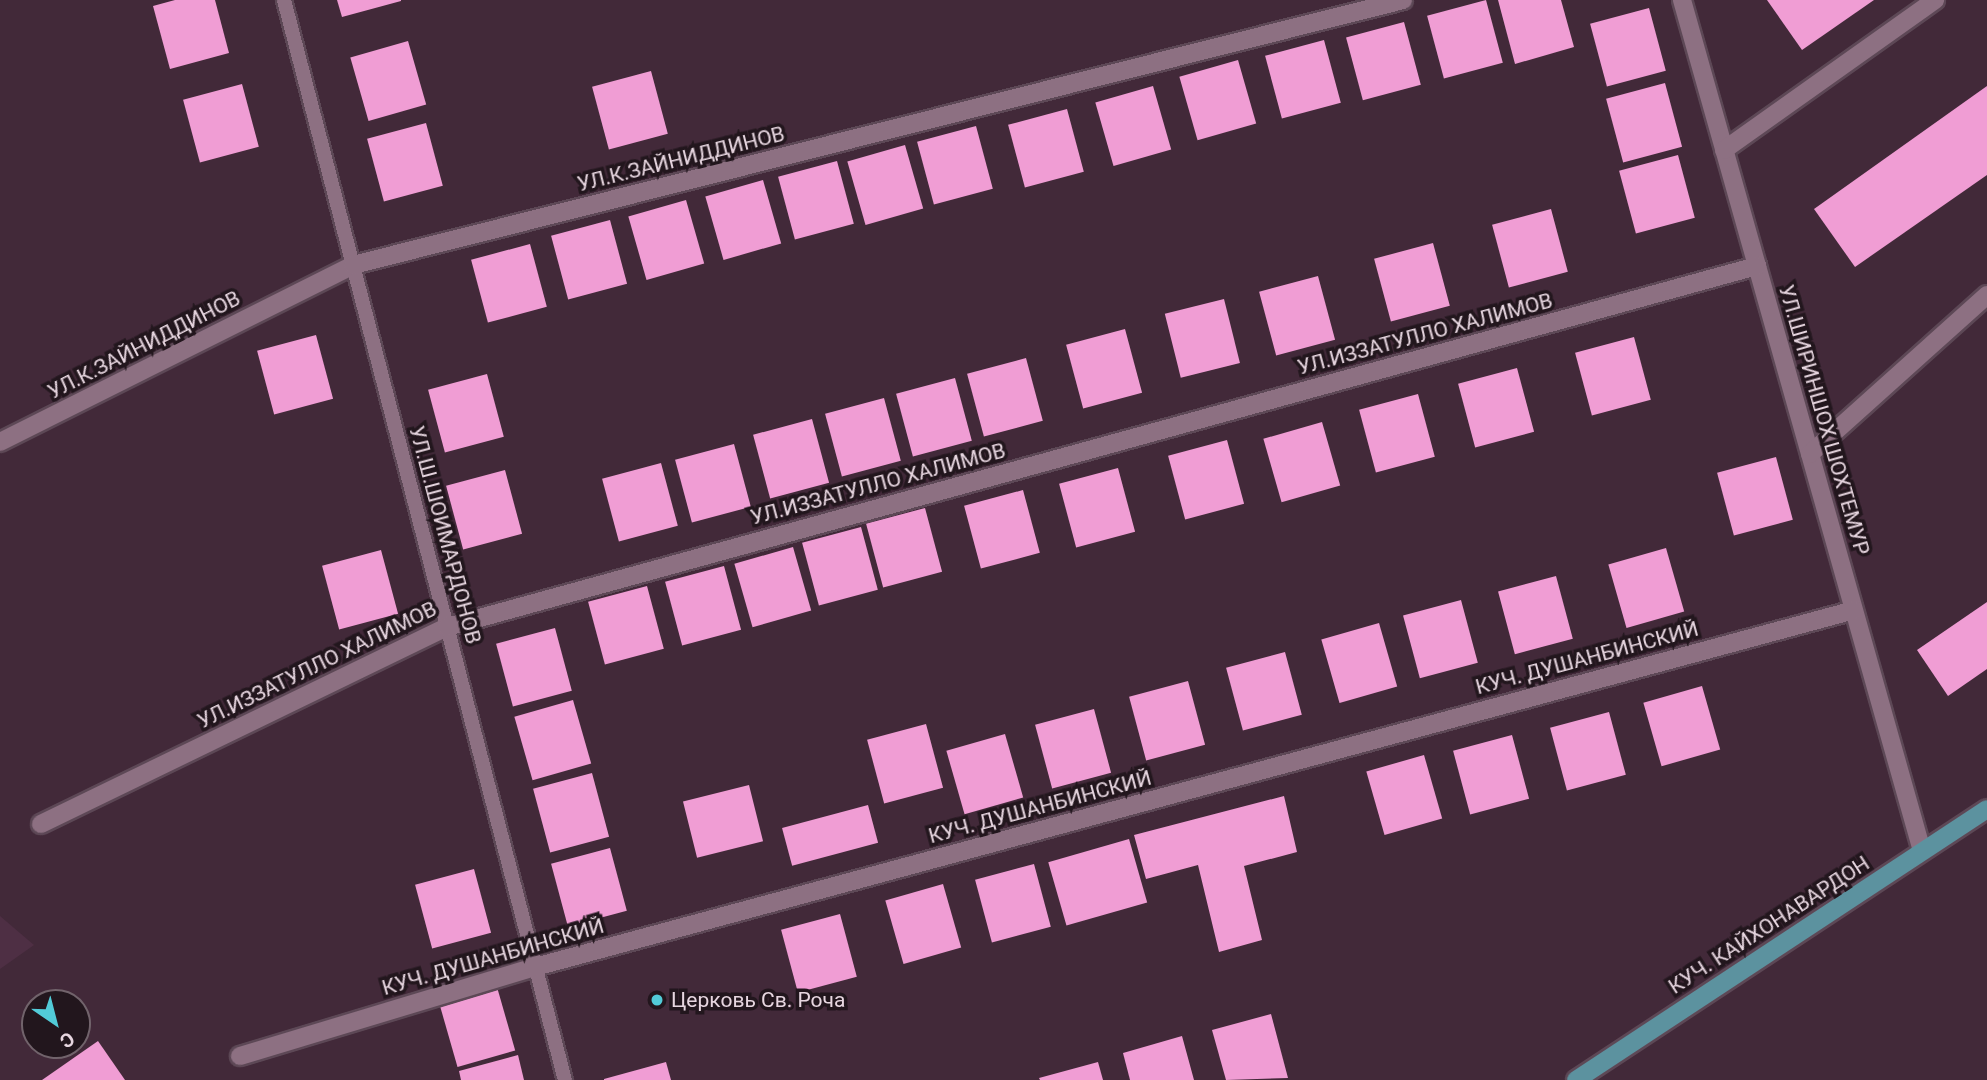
<!DOCTYPE html>
<meta charset="utf-8">
<style>
body{margin:0}
#map{position:relative;width:1987px;height:1080px;overflow:hidden;background:#422939;font-family:Roboto,sans-serif}
div>[style]{position:absolute}
.built>*{inset:0;background:#4e2f44}
.building>*{inset:0;background:#f09dd4;transform-origin:0 0}
.roads{filter:drop-shadow(2px 0 #5d4856) drop-shadow(-2px 0 #5d4856) drop-shadow(0 2px #5d4856) drop-shadow(0 -2px #5d4856)}
.lane>*{height:14px;margin:-7px;padding:0 7px;transform-origin:7px;border-radius:7px;background:#8d7082}
.street>*{height:18px;margin:-9px;padding:0 9px;transform-origin:9px;border-radius:9px;background:#8d7082}
.primary>*{height:18px;margin:-9px;padding:0 9px;transform-origin:9px;border-radius:9px;background:#5c929f}
.dots>*{width:19px;height:19px;translate:-50% -50%;box-sizing:border-box;border:4px solid #22161d;border-radius:50%}
span{translate:-50% -50%;white-space:nowrap;text-align:center;line-height:1.15;-webkit-text-stroke:7px #22161d;paint-order:stroke}
.street-label{font-size:21px;color:#e7d6e0}
.poi-label{font-size:21px;color:#e7d6e0}
.left{translate:0 -50%;text-align:left}
.north{position:absolute;left:21px;top:989px;width:70px;height:70px;box-sizing:border-box;background:#22161d;border:2px solid #71636b;border-radius:50%;rotate:145deg;font-size:19px;font-weight:700;line-height:28px;text-align:center;color:#e7d6e0}
.north::after{content:'';display:block;margin:auto;width:24px;height:32px;background:#52cbd8;clip-path:polygon(50% 0,100% 100%,50% 72%,0 100%)}
</style>
<div id="map">
<div class="built">
<i style="clip-path:polygon(0 916px,34px 945px,0 969px)"></i>
</div>
<div class="building">
<i style="clip-path:polygon(175px 0,215px 0,229px 53px,170px 69px,153px 6px)"></i>
<i style="clip-path:polygon(337px 0,401px 0,401px 1px,342px 17px)"></i>
<i style="left:1486px;top:0;width:65px;height:61px;rotate:75deg"></i>
<i style="clip-path:polygon(1498px 0,1561px 0,1574px 47px,1515px 64px)"></i>
<i style="clip-path:polygon(1767px 0,1874px 0,1802px 50px)"></i>
<i style="left:1649px;top:8px;width:65px;height:61px;rotate:75deg"></i>
<i style="left:1404px;top:22px;width:65px;height:60px;rotate:75deg"></i>
<i style="left:1324px;top:40px;width:65px;height:61px;rotate:75deg"></i>
<i style="left:408px;top:41px;width:66px;height:60px;rotate:74deg"></i>
<i style="left:1238px;top:60px;width:66px;height:61px;rotate:74deg"></i>
<i style="left:651px;top:71px;width:65px;height:61px;rotate:75deg"></i>
<i style="left:1665px;top:83px;width:66px;height:61px;rotate:75deg"></i>
<i style="left:242px;top:84px;width:65px;height:61px;rotate:75deg"></i>
<i style="left:1153px;top:86px;width:66px;height:60px;rotate:74deg"></i>
<i style="clip-path:polygon(1987px 86px,1987px 175px,1855px 267px,1814px 209px)"></i>
<i style="left:1067px;top:109px;width:65px;height:61px;rotate:75deg"></i>
<i style="left:426px;top:123px;width:65px;height:61px;rotate:75deg"></i>
<i style="left:976px;top:126px;width:65px;height:61px;rotate:75deg"></i>
<i style="left:905px;top:145px;width:66px;height:60px;rotate:74deg"></i>
<i style="left:1678px;top:155px;width:65px;height:61px;rotate:75deg"></i>
<i style="left:837px;top:161px;width:65px;height:61px;rotate:75deg"></i>
<i style="left:763px;top:180px;width:66px;height:60px;rotate:74deg"></i>
<i style="left:686px;top:200px;width:66px;height:60px;rotate:74deg"></i>
<i style="left:1551px;top:209px;width:65px;height:61px;rotate:75deg"></i>
<i style="left:610px;top:220px;width:66px;height:61px;rotate:75deg"></i>
<i style="left:1433px;top:243px;width:65px;height:61px;rotate:75deg"></i>
<i style="left:530px;top:244px;width:65px;height:61px;rotate:75deg"></i>
<i style="left:1318px;top:276px;width:66px;height:61px;rotate:75deg"></i>
<i style="left:1224px;top:299px;width:66px;height:61px;rotate:76deg"></i>
<i style="left:1125px;top:329px;width:66px;height:61px;rotate:75deg"></i>
<i style="left:316px;top:335px;width:66px;height:61px;rotate:75deg"></i>
<i style="left:1634px;top:337px;width:65px;height:61px;rotate:75deg"></i>
<i style="left:1026px;top:358px;width:65px;height:61px;rotate:75deg"></i>
<i style="left:1517px;top:368px;width:66px;height:61px;rotate:75deg"></i>
<i style="left:487px;top:374px;width:65px;height:61px;rotate:75deg"></i>
<i style="left:955px;top:378px;width:65px;height:61px;rotate:75deg"></i>
<i style="left:1418px;top:394px;width:65px;height:61px;rotate:75deg"></i>
<i style="left:884px;top:398px;width:65px;height:61px;rotate:75deg"></i>
<i style="left:812px;top:419px;width:66px;height:61px;rotate:75deg"></i>
<i style="left:1322px;top:422px;width:66px;height:61px;rotate:74deg"></i>
<i style="left:1227px;top:440px;width:66px;height:61px;rotate:75deg"></i>
<i style="left:734px;top:444px;width:65px;height:61px;rotate:75deg"></i>
<i style="left:1776px;top:457px;width:65px;height:61px;rotate:75deg"></i>
<i style="left:661px;top:463px;width:65px;height:61px;rotate:75deg"></i>
<i style="left:1118px;top:468px;width:66px;height:61px;rotate:75deg"></i>
<i style="left:505px;top:470px;width:66px;height:61px;rotate:75deg"></i>
<i style="left:1023px;top:490px;width:65px;height:61px;rotate:75deg"></i>
<i style="left:925px;top:508px;width:66px;height:61px;rotate:75deg"></i>
<i style="left:861px;top:527px;width:65px;height:61px;rotate:75deg"></i>
<i style="left:793px;top:547px;width:66px;height:61px;rotate:74deg"></i>
<i style="left:1666px;top:548px;width:66px;height:60px;rotate:74deg"></i>
<i style="left:381px;top:550px;width:66px;height:61px;rotate:75deg"></i>
<i style="left:724px;top:566px;width:66px;height:61px;rotate:75deg"></i>
<i style="left:1556px;top:576px;width:65px;height:60px;rotate:75deg"></i>
<i style="left:647px;top:586px;width:65px;height:61px;rotate:75deg"></i>
<i style="left:1461px;top:600px;width:65px;height:60px;rotate:75deg"></i>
<i style="clip-path:polygon(1987px 602px,1987px 669px,1948px 696px,1917px 650px)"></i>
<i style="left:1379px;top:623px;width:66px;height:60px;rotate:74deg"></i>
<i style="left:555px;top:628px;width:65px;height:61px;rotate:75deg"></i>
<i style="left:1285px;top:652px;width:65px;height:61px;rotate:75deg"></i>
<i style="left:1188px;top:681px;width:66px;height:61px;rotate:75deg"></i>
<i style="left:1702px;top:686px;width:66px;height:61px;rotate:74deg"></i>
<i style="left:573px;top:700px;width:66px;height:61px;rotate:74deg"></i>
<i style="left:1094px;top:709px;width:66px;height:61px;rotate:75deg"></i>
<i style="left:1609px;top:712px;width:65px;height:61px;rotate:75deg"></i>
<i style="left:926px;top:724px;width:66px;height:61px;rotate:75deg"></i>
<i style="left:1005px;top:734px;width:66px;height:61px;rotate:74deg"></i>
<i style="left:1512px;top:735px;width:66px;height:61px;rotate:75deg"></i>
<i style="left:1424px;top:755px;width:66px;height:60px;rotate:74deg"></i>
<i style="left:592px;top:773px;width:66px;height:61px;rotate:75deg"></i>
<i style="left:749px;top:785px;width:58px;height:68px;rotate:76deg"></i>
<i style="clip-path:polygon(1284px 796px,1297px 852px,1244px 866px,1262px 940px,1219px 952px,1198px 865px,1146px 879px,1134px 835px)"></i>
<i style="left:868px;top:805px;width:39px;height:89px;rotate:75deg"></i>
<i style="left:1129px;top:839px;width:66px;height:84px;rotate:74deg"></i>
<i style="left:610px;top:848px;width:65px;height:61px;rotate:75deg"></i>
<i style="left:1034px;top:864px;width:65px;height:61px;rotate:75deg"></i>
<i style="left:474px;top:869px;width:66px;height:61px;rotate:75deg"></i>
<i style="left:943px;top:884px;width:66px;height:60px;rotate:74deg"></i>
<i style="left:840px;top:914px;width:65px;height:61px;rotate:75deg"></i>
<i style="left:497px;top:987px;width:66px;height:60px;rotate:74deg"></i>
<i style="clip-path:polygon(1271px 1014px,1288px 1078px,1226px 1080px,1212px 1030px)"></i>
<i style="clip-path:polygon(1182px 1036px,1194px 1080px,1130px 1080px,1123px 1053px)"></i>
<i style="clip-path:polygon(98px 1041px,125px 1080px,42px 1080px)"></i>
<i style="clip-path:polygon(518px 1055px,524px 1080px,461px 1080px,459px 1071px)"></i>
<i style="clip-path:polygon(666px 1062px,671px 1080px,604px 1080px,604px 1079px)"></i>
<i style="clip-path:polygon(1098px 1062px,1103px 1080px,1040px 1080px,1039px 1078px)"></i>
</div>
<div class="roads">
<div class="lane">
<i style="left:284px;top:0;width:1116px;rotate:75.42deg"></i>
</div>
<div class="street">
<i style="left:1682px;top:0;width:884px;rotate:74.25deg"></i>
<i style="left:1724px;top:150px;width:259px;rotate:-35.4deg"></i>
<i style="left:0;top:442px;width:395px;rotate:-26.6deg"></i>
<i style="left:353px;top:265px;width:1083px;rotate:-14.16deg"></i>
<i style="left:1810px;top:454px;width:238px;rotate:-41.9deg"></i>
<i style="left:41px;top:824px;width:451px;rotate:-25.9deg"></i>
<i style="left:447px;top:627px;width:1359px;rotate:-15.41deg"></i>
<i style="left:240px;top:1056px;width:308px;rotate:-16.8deg"></i>
<i style="left:535px;top:967px;width:1366px;rotate:-15.14deg"></i>
</div>
<div class="primary">
<i style="left:1576px;top:1080px;width:492px;rotate:-33.4deg"></i>
</div>
</div>
<div class="dots">
<i style="left:657px;top:1000px;background:#52cbd8"></i>
</div>
<div class="street-label">
<span style="left:681px;top:159px;rotate:-14deg">УЛ.К.ЗАЙНИДДИНОВ</span>
<span style="left:1425px;top:334px;rotate:-15deg">УЛ.ИЗЗАТУЛЛО ХАЛИМОВ</span>
<span style="left:144px;top:345px;rotate:-27deg">УЛ.К.ЗАЙНИДДИНОВ</span>
<span style="left:1824px;top:420px;rotate:74deg">УЛ.ШИРИНШОХ ШОХТЕМУР</span>
<span style="left:878px;top:484px;rotate:-15deg">УЛ.ИЗЗАТУЛЛО ХАЛИМОВ</span>
<span style="left:445px;top:535px;rotate:75deg">УЛ.Ш.ШОИМАРДОНОВ</span>
<span style="left:1587px;top:658px;rotate:-15deg">КУЧ. ДУШАНБИНСКИЙ</span>
<span style="left:317px;top:665px;rotate:-26deg">УЛ.ИЗЗАТУЛЛО ХАЛИМОВ</span>
<span style="left:1040px;top:807px;rotate:-15deg">КУЧ. ДУШАНБИНСКИЙ</span>
<span style="left:1769px;top:925px;rotate:-33deg">КУЧ. КАЙХОНАВАРДОН</span>
<span style="left:493px;top:957px;rotate:-16deg">КУЧ. ДУШАНБИНСКИЙ</span>
</div>
<div class="poi-label">
<span class="left" style="left:671px;top:1000px">Церковь Св. Роча</span>
</div>
<div class="north">С</div>
</div>
